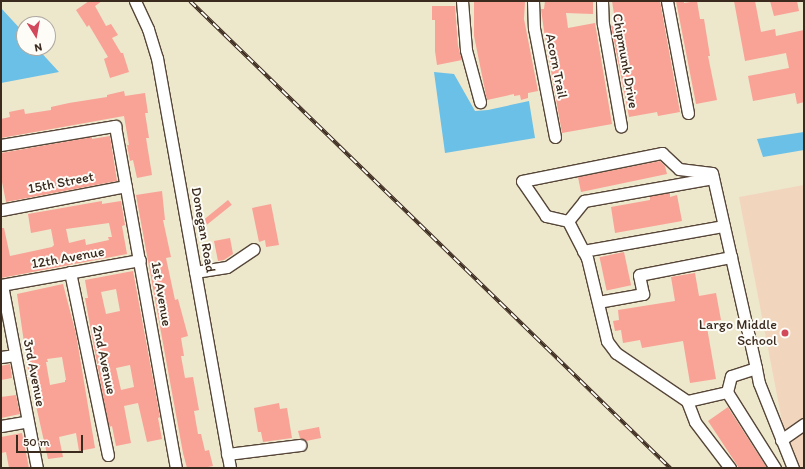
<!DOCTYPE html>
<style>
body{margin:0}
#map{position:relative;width:805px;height:469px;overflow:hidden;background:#ede7cc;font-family:Itim,sans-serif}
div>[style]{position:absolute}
.built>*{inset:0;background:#f2d5bd}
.water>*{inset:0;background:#6ac0e7}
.building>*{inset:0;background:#f9a296;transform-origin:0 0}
.roads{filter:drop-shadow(1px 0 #564638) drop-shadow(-1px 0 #564638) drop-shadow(0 1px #564638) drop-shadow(0 -1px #564638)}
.minor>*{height:11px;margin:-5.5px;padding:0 5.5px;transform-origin:5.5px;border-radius:5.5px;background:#fff}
.rail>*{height:4px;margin-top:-2px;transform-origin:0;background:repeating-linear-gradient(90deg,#fdfcf7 0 8px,#3b2a1e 0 16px);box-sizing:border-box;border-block:1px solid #3b2a1e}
.dots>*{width:11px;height:11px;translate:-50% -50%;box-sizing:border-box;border:2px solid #fdfcf7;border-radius:50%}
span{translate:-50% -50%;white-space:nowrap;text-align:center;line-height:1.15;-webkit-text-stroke:4px #fdfcf7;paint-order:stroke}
.street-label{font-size:14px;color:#3b2a1e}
.poi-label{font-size:14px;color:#3b2a1e}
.right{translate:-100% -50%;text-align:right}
.frame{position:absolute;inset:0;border:2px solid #3b2a1e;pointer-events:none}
.north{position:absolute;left:16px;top:16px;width:40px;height:40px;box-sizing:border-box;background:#fdfcf7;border:1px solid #afa8a0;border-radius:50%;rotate:169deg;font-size:11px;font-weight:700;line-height:16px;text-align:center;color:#3b2a1e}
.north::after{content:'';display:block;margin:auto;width:14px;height:18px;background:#d1495b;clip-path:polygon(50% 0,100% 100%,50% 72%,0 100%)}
.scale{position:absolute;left:16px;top:435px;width:67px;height:18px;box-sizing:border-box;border:2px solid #3b2a1e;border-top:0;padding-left:5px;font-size:12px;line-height:14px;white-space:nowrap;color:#3b2a1e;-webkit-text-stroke:3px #fdfcf7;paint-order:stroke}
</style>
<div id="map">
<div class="built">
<i style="clip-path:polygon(804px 185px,804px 468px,791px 468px,739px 197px)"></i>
</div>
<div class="water">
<i style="clip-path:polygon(1px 8px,24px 33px,24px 48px,37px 48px,59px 72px,1px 83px)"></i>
<i style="clip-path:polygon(434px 72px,454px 74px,475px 111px,488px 110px,529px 101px,535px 138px,445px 153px)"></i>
<i style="clip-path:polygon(804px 132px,804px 150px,763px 157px,757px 139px)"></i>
</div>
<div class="building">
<i style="clip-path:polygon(89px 1px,102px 1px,95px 6px,106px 26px,111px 24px,118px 35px,112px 38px,121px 53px,123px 53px,129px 72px,110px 78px,104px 59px,108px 57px,89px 25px,87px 27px,76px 10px)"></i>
<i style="clip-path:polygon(474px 1px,525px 1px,524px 19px,538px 91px,528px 93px,528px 98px,521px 100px,520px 95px,514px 96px,514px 94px,487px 100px,474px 36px)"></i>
<i style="clip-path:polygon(545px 1px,593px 1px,593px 14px,566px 13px,568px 28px,595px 23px,612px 124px,562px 133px,544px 31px,541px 9px,544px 9px)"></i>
<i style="clip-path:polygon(612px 1px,660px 1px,680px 112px,658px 116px,657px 112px,629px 117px,611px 26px,614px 25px,614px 19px,621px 17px,621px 15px,614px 14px)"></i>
<i style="clip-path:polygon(676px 1px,684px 1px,684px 3px,697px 1px,700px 19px,704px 19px,710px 56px,708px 56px,717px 100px,696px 104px)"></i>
<i style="clip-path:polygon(734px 1px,755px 1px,761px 32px,775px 29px,776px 36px,804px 30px,804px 102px,797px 104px,795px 93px,753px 101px,748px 76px,789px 68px,786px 53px,745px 61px)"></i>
<i style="clip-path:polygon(770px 1px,797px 1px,799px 11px,774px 16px)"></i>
<i style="clip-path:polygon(432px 6px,455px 6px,458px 46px,462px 60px,437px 65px,435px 51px,435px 20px,432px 20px)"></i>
<i style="clip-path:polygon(124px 91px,125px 96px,145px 93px,148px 113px,145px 113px,149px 138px,146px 138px,152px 175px,137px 178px,133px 160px,130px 161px,127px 145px,129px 145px,124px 116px,1px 138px,1px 119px,10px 117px,9px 112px,24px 109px,25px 114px,51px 110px,51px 107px,69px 103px,107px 97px,107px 95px)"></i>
<i style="clip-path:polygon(110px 136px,117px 181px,6px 202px,1px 177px,1px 153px,92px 137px,92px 139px)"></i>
<i style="clip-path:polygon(660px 161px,665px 166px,667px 174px,581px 192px,578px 177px)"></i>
<i style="clip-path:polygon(162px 191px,165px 220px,163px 220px,171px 257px,166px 258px,175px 300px,178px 299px,188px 336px,181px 338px,184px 356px,181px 356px,185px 378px,193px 377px,199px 410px,194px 411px,198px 434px,201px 434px,205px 451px,209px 450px,213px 466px,203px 468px,187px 468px,183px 453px,136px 195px)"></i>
<i style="clip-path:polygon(670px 193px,670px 197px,677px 195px,682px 221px,615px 233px,611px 207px,650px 200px,650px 196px)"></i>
<i style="left:228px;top:200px;width:6px;height:32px;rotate:51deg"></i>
<i style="clip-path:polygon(evenodd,102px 201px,102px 204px,121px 201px,125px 225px,122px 226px,127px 254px,1px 278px,1px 228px,4px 228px,10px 256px,52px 247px,54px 245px,51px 229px,31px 233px,28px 214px,102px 201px,109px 223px,112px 237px,108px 237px,109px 240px,86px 245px,85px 239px,69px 243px,66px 229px,109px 223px)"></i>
<i style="clip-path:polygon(271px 204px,279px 245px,266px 247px,265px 240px,259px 242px,252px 208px)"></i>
<i style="clip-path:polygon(230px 238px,233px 254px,224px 260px,218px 261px,214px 241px)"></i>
<i style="left:624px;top:252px;width:34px;height:25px;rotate:78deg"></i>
<i style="clip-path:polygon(evenodd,133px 271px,160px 417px,158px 418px,162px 439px,147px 442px,138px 403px,124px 406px,131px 443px,116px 446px,112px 426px,109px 427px,99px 374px,85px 298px,88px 298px,85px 280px,133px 271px,116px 289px,120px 311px,106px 314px,101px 292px,116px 289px,133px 271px,130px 365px,134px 387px,121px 390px,116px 368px,130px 365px)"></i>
<i style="clip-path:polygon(695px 273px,699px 296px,716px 293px,721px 320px,706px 322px,716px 379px,690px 383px,683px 341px,642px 348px,640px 340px,623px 343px,621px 330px,615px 331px,613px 321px,619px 320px,618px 310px,675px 301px,671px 277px)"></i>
<i style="clip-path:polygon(evenodd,63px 284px,76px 334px,95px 448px,79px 451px,76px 433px,59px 437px,63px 457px,48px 459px,28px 370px,17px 294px,63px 284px,62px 357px,66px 380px,65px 380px,65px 382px,50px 385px,46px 362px,48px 362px,47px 359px,62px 357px)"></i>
<i style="clip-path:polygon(10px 364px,12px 378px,1px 380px,1px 366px)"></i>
<i style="clip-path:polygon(16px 395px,20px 414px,1px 418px,1px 397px)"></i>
<i style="clip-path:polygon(279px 403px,280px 409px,287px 408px,292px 438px,263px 442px,261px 432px,258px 432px,254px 408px)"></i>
<i style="clip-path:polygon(728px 407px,731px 412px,767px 468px,739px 468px,708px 421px)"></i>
<i style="clip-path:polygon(319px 427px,321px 438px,306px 441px,300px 438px,298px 431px)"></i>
<i style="clip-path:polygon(22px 433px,29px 468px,9px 468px,6px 452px,1px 453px,1px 437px)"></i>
</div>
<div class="roads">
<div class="minor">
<i style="left:135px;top:1px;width:31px;rotate:65deg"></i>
<i style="left:148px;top:29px;width:30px;rotate:73deg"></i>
<i style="left:157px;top:58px;width:416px;rotate:79.9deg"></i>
<i style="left:462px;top:1px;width:49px;rotate:85.3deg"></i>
<i style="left:466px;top:50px;width:54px;rotate:74.9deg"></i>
<i style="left:533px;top:1px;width:27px;rotate:88deg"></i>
<i style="left:534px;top:28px;width:111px;rotate:79.1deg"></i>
<i style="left:602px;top:1px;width:23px;rotate:88deg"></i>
<i style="left:603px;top:24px;width:104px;rotate:80deg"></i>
<i style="left:667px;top:1px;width:114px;rotate:79.4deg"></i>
<i style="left:1px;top:145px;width:116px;rotate:-9.5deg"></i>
<i style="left:115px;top:126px;width:347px;rotate:79.9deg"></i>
<i style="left:1px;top:210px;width:127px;rotate:-10.9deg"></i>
<i style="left:568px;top:221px;width:26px;rotate:-51deg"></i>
<i style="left:584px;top:201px;width:131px;rotate:-10.1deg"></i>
<i style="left:583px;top:251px;width:143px;rotate:-10.1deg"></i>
<i style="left:70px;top:272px;width:187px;rotate:78.3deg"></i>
<i style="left:195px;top:272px;width:32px;rotate:-9deg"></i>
<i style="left:227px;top:267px;width:32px;rotate:-34deg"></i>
<i style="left:1px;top:285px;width:141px;rotate:-10.2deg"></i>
<i style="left:2px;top:285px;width:186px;rotate:79.2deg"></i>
<i style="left:598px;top:302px;width:46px;rotate:-10.1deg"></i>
<i style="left:643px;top:294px;width:19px;rotate:-102deg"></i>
<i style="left:639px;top:275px;width:94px;rotate:-11.1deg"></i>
<i style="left:1px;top:357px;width:14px;rotate:-8deg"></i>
<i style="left:756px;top:368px;width:26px;rotate:162deg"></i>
<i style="left:731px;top:376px;width:16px;rotate:104deg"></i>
<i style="left:727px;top:392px;width:41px;rotate:167.3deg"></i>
<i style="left:687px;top:401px;width:86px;rotate:-145.9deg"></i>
<i style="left:616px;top:353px;width:15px;rotate:-127deg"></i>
<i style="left:607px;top:341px;width:85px;rotate:-103.5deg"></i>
<i style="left:587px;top:258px;width:42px;rotate:-117.2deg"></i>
<i style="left:568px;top:221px;width:23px;rotate:-167deg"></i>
<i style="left:546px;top:216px;width:42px;rotate:-124.4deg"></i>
<i style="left:522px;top:181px;width:143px;rotate:-11.3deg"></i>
<i style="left:662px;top:153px;width:23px;rotate:43deg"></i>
<i style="left:679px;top:169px;width:33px;rotate:7deg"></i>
<i style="left:712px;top:173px;width:86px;rotate:77.3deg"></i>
<i style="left:731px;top:257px;width:114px;rotate:77.3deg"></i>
<i style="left:756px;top:368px;width:15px;rotate:79deg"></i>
<i style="left:759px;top:383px;width:92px;rotate:68.2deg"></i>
<i style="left:727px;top:392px;width:90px;rotate:57.7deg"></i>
<i style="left:687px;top:401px;width:22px;rotate:69deg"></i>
<i style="left:695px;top:422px;width:58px;rotate:52.7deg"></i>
<i style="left:1px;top:426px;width:27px;rotate:-10deg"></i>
<i style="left:781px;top:440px;width:28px;rotate:-35deg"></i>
<i style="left:227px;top:454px;width:74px;rotate:-7deg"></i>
</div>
</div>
<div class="rail">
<i style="left:190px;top:1px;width:670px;rotate:44.21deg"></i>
</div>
<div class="dots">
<i style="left:785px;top:333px;background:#d1495b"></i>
</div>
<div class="street-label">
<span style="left:625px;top:61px;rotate:80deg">Chipmunk Drive</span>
<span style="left:556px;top:66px;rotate:79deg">Acorn Trail</span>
<span style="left:61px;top:183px;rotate:-11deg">15th Street</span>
<span style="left:203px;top:230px;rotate:80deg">Donegan Road</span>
<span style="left:68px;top:258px;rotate:-10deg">12th Avenue</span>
<span style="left:161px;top:294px;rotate:80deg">1st Avenue</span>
<span style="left:104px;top:360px;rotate:78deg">2nd Avenue</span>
<span style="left:34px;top:373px;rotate:79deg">3rd Avenue</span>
</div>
<div class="poi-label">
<span class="right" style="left:777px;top:333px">Largo Middle<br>School</span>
</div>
<div class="frame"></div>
<div class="north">N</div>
<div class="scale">50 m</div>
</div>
